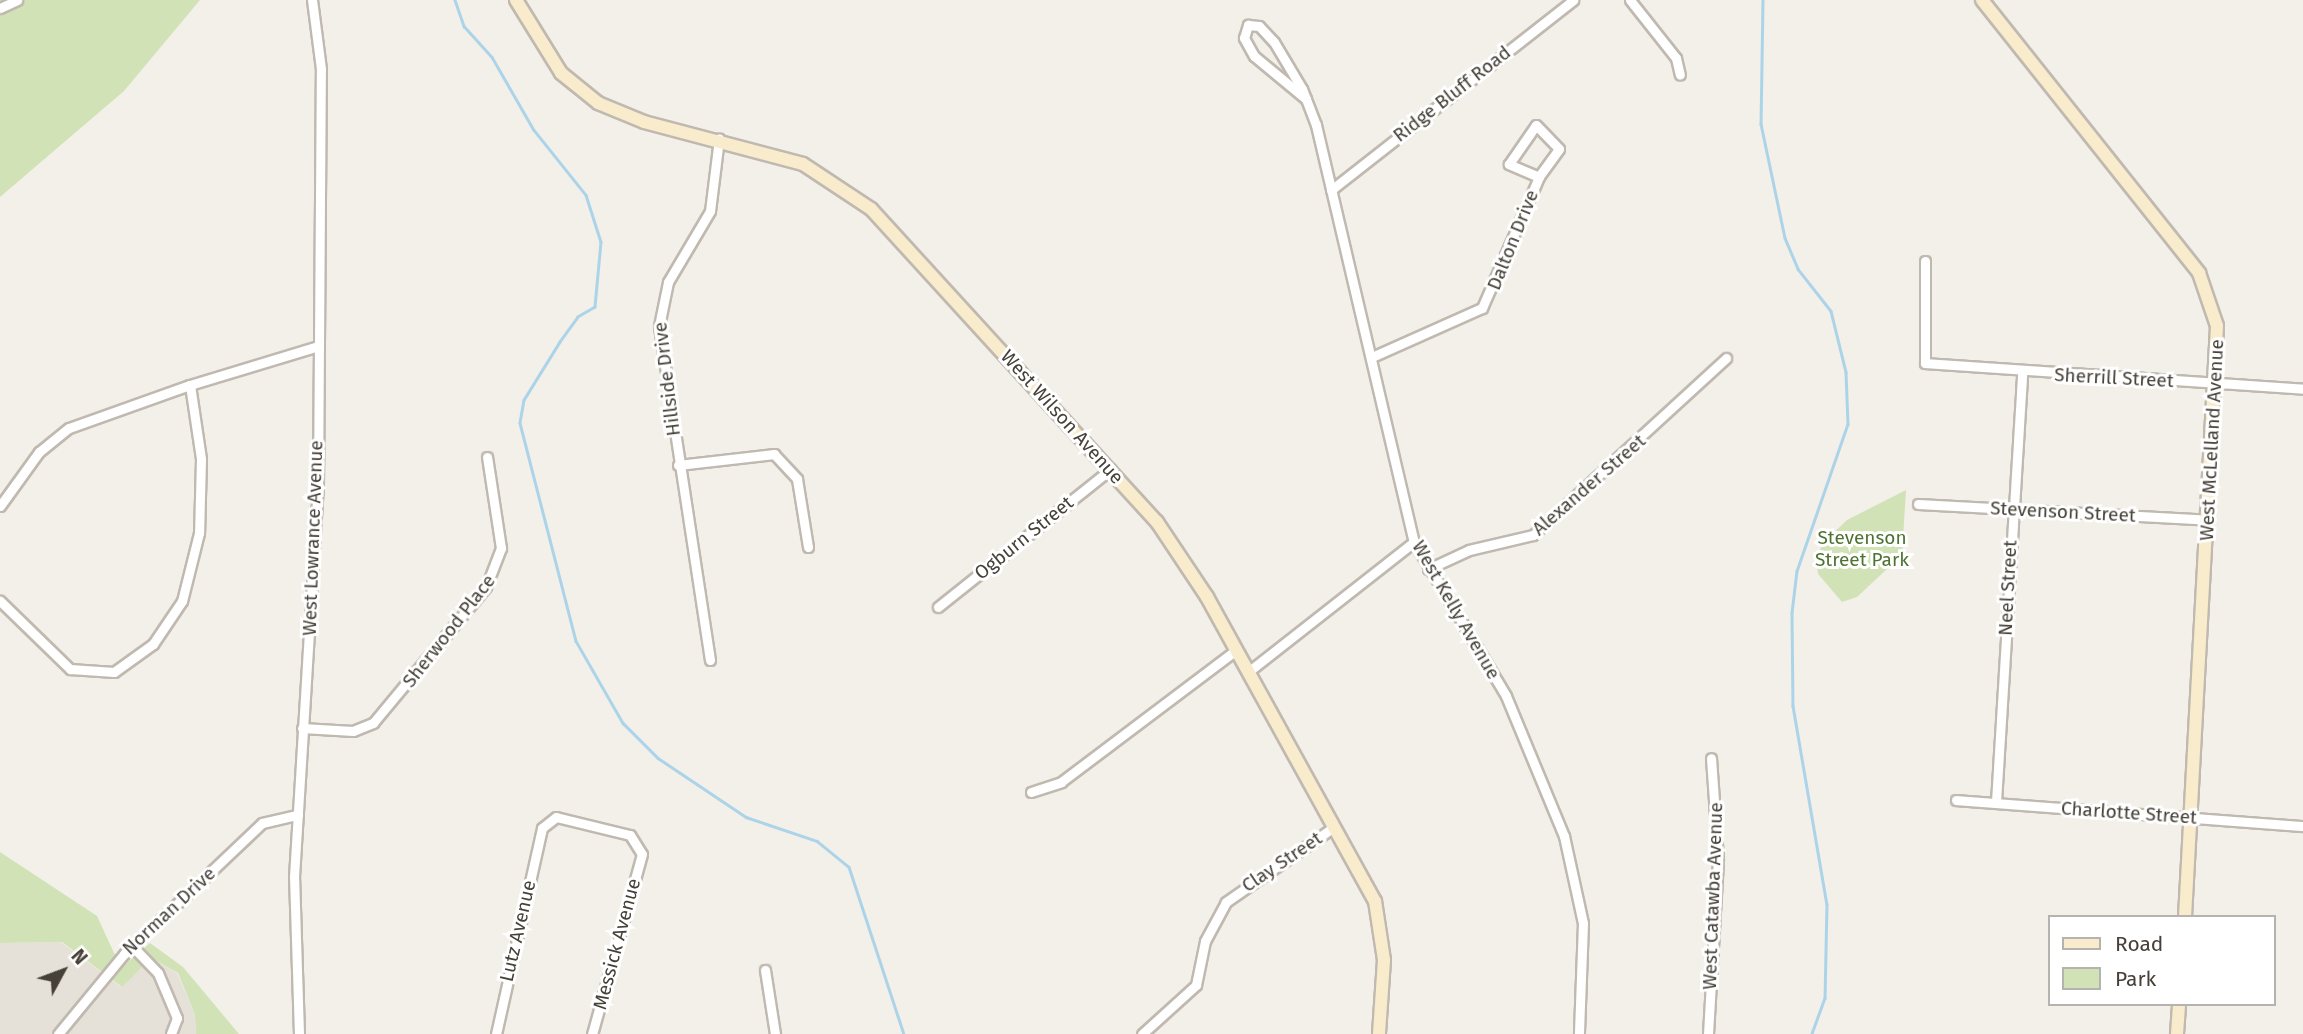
<!DOCTYPE html>
<style>
body{margin:0}
#map{position:relative;width:2303px;height:1034px;overflow:hidden;background:#f3efe9;font-family:"Fira Sans",sans-serif}
div>[style]{position:absolute}
.residential>*{inset:0;background:#e6e1d8}
.green>*{inset:0;background:#d1e3b6}
.stream>*{height:2.5px;margin:-1.25px;padding:0 1.25px;transform-origin:1.25px;border-radius:1.25px;background:#acd4e9}
.roads{filter:drop-shadow(2px 0 #c0b9b0) drop-shadow(-2px 0 #c0b9b0) drop-shadow(0 2px #c0b9b0) drop-shadow(0 -2px #c0b9b0)}
.street>*{height:9px;margin:-4.5px;padding:0 4.5px;transform-origin:4.5px;border-radius:4.5px;background:#fff}
.secondary>*{height:12px;margin:-6px;padding:0 6px;transform-origin:6px;border-radius:6px;background:#f9eccd}
span{translate:-50% -50%;white-space:nowrap;text-align:center;line-height:1.15;-webkit-text-stroke:6px #fff;paint-order:stroke}
.street-label{font-size:19px;color:#464038}
.park-label{font-size:19px;color:#4d7231}
.legend{position:absolute;left:2048px;top:915px;width:228px;height:91px;box-sizing:border-box;background:#fff;border:2px solid #b5b3af;margin:0;padding:9px 12px;list-style:none;font-size:21px;color:#464038}
.legend li{display:flex;align-items:center;gap:14px;height:35px}
.legend b{width:35px;border:2px solid #b5b3af}
.north{position:absolute;left:28px;top:936px;width:70px;height:70px;-webkit-text-stroke:5px #fff;paint-order:stroke;rotate:49deg;font-size:19px;font-weight:700;line-height:28px;text-align:center;color:#464038}
.north::after{content:'';display:block;margin:auto;width:24px;height:32px;background:#464038;clip-path:polygon(50% 0,100% 100%,50% 72%,0 100%)}
</style>
<div id="map">
<div class="residential">
<i style="clip-path:polygon(61px 942px,121px 987px,151px 958px,177px 973px,195px 1015px,196px 1034px,0 1034px,0 943px)"></i>
</div>
<div class="green">
<i style="clip-path:polygon(0 0,200px 0,124px 91px,0 197px)"></i>
<i style="clip-path:polygon(1906px 490px,1902px 555px,1857px 597px,1842px 602px,1818px 574px,1816px 557px,1824px 542px,1847px 520px)"></i>
<i style="clip-path:polygon(0 852px,97px 916px,121px 968px,150px 943px,183px 967px,239px 1034px,196px 1034px,195px 1015px,178px 973px,151px 958px,122px 987px,62px 942px,0 943px)"></i>
</div>
<div class="stream">
<i style="left:455px;top:0;width:28px;rotate:71deg"></i>
<i style="left:464px;top:26px;width:42px;rotate:47.9deg"></i>
<i style="left:492px;top:57px;width:84px;rotate:60.1deg"></i>
<i style="left:534px;top:130px;width:83px;rotate:51.3deg"></i>
<i style="left:586px;top:195px;width:49px;rotate:72.3deg"></i>
<i style="left:601px;top:242px;width:65px;rotate:95.3deg"></i>
<i style="left:595px;top:307px;width:20px;rotate:150deg"></i>
<i style="left:578px;top:317px;width:31px;rotate:126deg"></i>
<i style="left:560px;top:342px;width:68px;rotate:121.8deg"></i>
<i style="left:524px;top:400px;width:23px;rotate:100deg"></i>
<i style="left:520px;top:423px;width:225px;rotate:75.6deg"></i>
<i style="left:576px;top:641px;width:95px;rotate:60.2deg"></i>
<i style="left:623px;top:723px;width:49px;rotate:45deg"></i>
<i style="left:658px;top:758px;width:106px;rotate:33.8deg"></i>
<i style="left:746px;top:817px;width:75px;rotate:18.7deg"></i>
<i style="left:817px;top:841px;width:41px;rotate:39.1deg"></i>
<i style="left:849px;top:867px;width:176px;rotate:71.8deg"></i>
<i style="left:1763px;top:0;width:124px;rotate:90.9deg"></i>
<i style="left:1761px;top:124px;width:116px;rotate:78.1deg"></i>
<i style="left:1785px;top:238px;width:34px;rotate:67deg"></i>
<i style="left:1798px;top:269px;width:53px;rotate:51.8deg"></i>
<i style="left:1831px;top:311px;width:63px;rotate:76.2deg"></i>
<i style="left:1846px;top:372px;width:52px;rotate:87.8deg"></i>
<i style="left:1848px;top:424px;width:156px;rotate:109.1deg"></i>
<i style="left:1797px;top:571px;width:42px;rotate:96.8deg"></i>
<i style="left:1792px;top:613px;width:93px;rotate:89.4deg"></i>
<i style="left:1793px;top:706px;width:201px;rotate:80.3deg"></i>
<i style="left:1827px;top:904px;width:94px;rotate:91.2deg"></i>
<i style="left:1825px;top:998px;width:38px;rotate:110deg"></i>
</div>
<div class="roads">
<div class="street">
<i style="left:1630px;top:0;width:74px;rotate:51.6deg"></i>
<i style="left:1676px;top:58px;width:17px;rotate:77deg"></i>
<i style="left:0;top:8px;width:19px;rotate:-25deg"></i>
<i style="left:1306px;top:99px;width:67px;rotate:-140.4deg"></i>
<i style="left:1254px;top:56px;width:21px;rotate:-119deg"></i>
<i style="left:1244px;top:38px;width:14px;rotate:-73deg"></i>
<i style="left:1248px;top:25px;width:11px;rotate:5deg"></i>
<i style="left:1259px;top:26px;width:22px;rotate:47deg"></i>
<i style="left:1274px;top:42px;width:55px;rotate:59.2deg"></i>
<i style="left:1302px;top:89px;width:11px;rotate:68deg"></i>
<i style="left:1306px;top:99px;width:28px;rotate:69deg"></i>
<i style="left:1316px;top:125px;width:428px;rotate:76.8deg"></i>
<i style="left:1414px;top:542px;width:179px;rotate:59.1deg"></i>
<i style="left:1506px;top:696px;width:152px;rotate:67.5deg"></i>
<i style="left:1564px;top:836px;width:89px;rotate:77.7deg"></i>
<i style="left:1583px;top:923px;width:111px;rotate:92.1deg"></i>
<i style="left:1536px;top:125px;width:33px;rotate:46deg"></i>
<i style="left:1559px;top:149px;width:34px;rotate:126deg"></i>
<i style="left:1539px;top:177px;width:33px;rotate:-157deg"></i>
<i style="left:1509px;top:164px;width:47px;rotate:-55.3deg"></i>
<i style="left:1331px;top:190px;width:308px;rotate:-38.1deg"></i>
<i style="left:1925px;top:261px;width:102px;rotate:90deg"></i>
<i style="left:1925px;top:363px;width:379px;rotate:3.9deg"></i>
<i style="left:1374px;top:356px;width:118px;rotate:-24deg"></i>
<i style="left:1482px;top:308px;width:143px;rotate:-66.5deg"></i>
<i style="left:190px;top:385px;width:131px;rotate:-16.9deg"></i>
<i style="left:678px;top:465px;width:97px;rotate:-6.5deg"></i>
<i style="left:774px;top:454px;width:34px;rotate:47deg"></i>
<i style="left:797px;top:479px;width:69px;rotate:80.8deg"></i>
<i style="left:1918px;top:504px;width:291px;rotate:3.1deg"></i>
<i style="left:0;top:506px;width:67px;rotate:-54.2deg"></i>
<i style="left:39px;top:452px;width:38px;rotate:-39deg"></i>
<i style="left:69px;top:428px;width:128px;rotate:-19.6deg"></i>
<i style="left:190px;top:385px;width:75px;rotate:81.5deg"></i>
<i style="left:201px;top:459px;width:74px;rotate:91.5deg"></i>
<i style="left:199px;top:533px;width:70px;rotate:104deg"></i>
<i style="left:182px;top:601px;width:52px;rotate:124deg"></i>
<i style="left:153px;top:644px;width:48px;rotate:144.3deg"></i>
<i style="left:114px;top:672px;width:44px;rotate:-176.1deg"></i>
<i style="left:70px;top:669px;width:98px;rotate:-135.8deg"></i>
<i style="left:1428px;top:569px;width:45px;rotate:-24.9deg"></i>
<i style="left:1469px;top:550px;width:66px;rotate:-13.2deg"></i>
<i style="left:1533px;top:535px;width:262px;rotate:-42.5deg"></i>
<i style="left:938px;top:607px;width:221px;rotate:-38.6deg"></i>
<i style="left:710px;top:660px;width:338px;rotate:-98.7deg"></i>
<i style="left:659px;top:326px;width:45px;rotate:-78.4deg"></i>
<i style="left:668px;top:282px;width:82px;rotate:-59.4deg"></i>
<i style="left:710px;top:211px;width:73px;rotate:-82.9deg"></i>
<i style="left:1248px;top:672px;width:211px;rotate:-38.1deg"></i>
<i style="left:302px;top:728px;width:51px;rotate:3.4deg"></i>
<i style="left:353px;top:731px;width:22px;rotate:-22deg"></i>
<i style="left:373px;top:723px;width:177px;rotate:-50.3deg"></i>
<i style="left:486px;top:587px;width:42px;rotate:-69deg"></i>
<i style="left:501px;top:548px;width:92px;rotate:-98.7deg"></i>
<i style="left:1031px;top:792px;width:32px;rotate:-18deg"></i>
<i style="left:1061px;top:782px;width:219px;rotate:-37deg"></i>
<i style="left:1956px;top:800px;width:348px;rotate:4.3deg"></i>
<i style="left:1996px;top:802px;width:430px;rotate:-86.5deg"></i>
<i style="left:132px;top:946px;width:37px;rotate:46deg"></i>
<i style="left:158px;top:973px;width:49px;rotate:67.1deg"></i>
<i style="left:177px;top:1018px;width:17px;rotate:111deg"></i>
<i style="left:765px;top:970px;width:65px;rotate:81.1deg"></i>
<i style="left:58px;top:1034px;width:104px;rotate:-50.5deg"></i>
<i style="left:124px;top:954px;width:190px;rotate:-43.5deg"></i>
<i style="left:262px;top:823px;width:37px;rotate:-13deg"></i>
<i style="left:299px;top:1034px;width:157px;rotate:-91.8deg"></i>
<i style="left:294px;top:877px;width:393px;rotate:-86.5deg"></i>
<i style="left:318px;top:485px;width:416px;rotate:-89.6deg"></i>
<i style="left:321px;top:69px;width:70px;rotate:-97.4deg"></i>
<i style="left:496px;top:1034px;width:211px;rotate:-77.4deg"></i>
<i style="left:542px;top:828px;width:18px;rotate:-38deg"></i>
<i style="left:556px;top:817px;width:76px;rotate:13.7deg"></i>
<i style="left:630px;top:835px;width:22px;rotate:58deg"></i>
<i style="left:642px;top:854px;width:187px;rotate:105.5deg"></i>
<i style="left:1142px;top:1034px;width:73px;rotate:-42.2deg"></i>
<i style="left:1196px;top:985px;width:45px;rotate:-78.4deg"></i>
<i style="left:1205px;top:941px;width:44px;rotate:-61.7deg"></i>
<i style="left:1226px;top:902px;width:131px;rotate:-34.8deg"></i>
<i style="left:1708px;top:1034px;width:176px;rotate:-86.7deg"></i>
<i style="left:1718px;top:858px;width:100px;rotate:-94deg"></i>
</div>
<div class="secondary">
<i style="left:516px;top:0;width:86px;rotate:58.3deg"></i>
<i style="left:561px;top:73px;width:48px;rotate:39deg"></i>
<i style="left:598px;top:103px;width:50px;rotate:22.4deg"></i>
<i style="left:644px;top:122px;width:164px;rotate:14.8deg"></i>
<i style="left:803px;top:164px;width:82px;rotate:33.5deg"></i>
<i style="left:871px;top:209px;width:424px;rotate:47.6deg"></i>
<i style="left:1157px;top:522px;width:90px;rotate:56.3deg"></i>
<i style="left:1207px;top:597px;width:347px;rotate:61.1deg"></i>
<i style="left:1375px;top:901px;width:60px;rotate:81.3deg"></i>
<i style="left:1384px;top:960px;width:74px;rotate:93.9deg"></i>
<i style="left:1982px;top:0;width:349px;rotate:51.5deg"></i>
<i style="left:2199px;top:273px;width:56px;rotate:71.2deg"></i>
<i style="left:2217px;top:326px;width:592px;rotate:93.1deg"></i>
<i style="left:2177px;top:1034px;width:30px;rotate:-86deg"></i>
</div>
</div>
<div class="street-label">
<span style="left:1452px;top:94px;rotate:-38deg">Ridge Bluff Road</span>
<span style="left:1513px;top:240px;rotate:-68deg">Dalton Drive</span>
<span style="left:2114px;top:378px;rotate:3deg">Sherrill Street</span>
<span style="left:667px;top:379px;rotate:-97deg">Hillside Drive</span>
<span style="left:1062px;top:417px;rotate:48deg">West Wilson Avenue</span>
<span style="left:2212px;top:440px;rotate:-87deg">West McLelland Avenue</span>
<span style="left:1589px;top:485px;rotate:-41deg">Alexander Street</span>
<span style="left:2063px;top:512px;rotate:3deg">Stevenson Street</span>
<span style="left:313px;top:538px;rotate:-88deg">West Lowrance Avenue</span>
<span style="left:1024px;top:538px;rotate:-39deg">Ogburn Street</span>
<span style="left:2008px;top:588px;rotate:-87deg">Neel Street</span>
<span style="left:1456px;top:610px;rotate:60deg">West Kelly Avenue</span>
<span style="left:449px;top:631px;rotate:-52deg">Sherwood Place</span>
<span style="left:2129px;top:813px;rotate:4deg">Charlotte Street</span>
<span style="left:1282px;top:862px;rotate:-34deg">Clay Street</span>
<span style="left:1713px;top:896px;rotate:-88deg">West Catawba Avenue</span>
<span style="left:169px;top:911px;rotate:-43deg">Norman Drive</span>
<span style="left:518px;top:931px;rotate:-77deg">Lutz Avenue</span>
<span style="left:617px;top:944px;rotate:-75deg">Messick Avenue</span>
</div>
<div class="park-label">
<span style="left:1862px;top:549px">Stevenson<br>Street Park</span>
</div>
<ul class="legend">
<li><b style="height:9px;background:#f9eccd"></b>Road</li>
<li><b style="height:19px;background:#d1e3b6"></b>Park</li>
</ul>
<div class="north">N</div>
</div>
